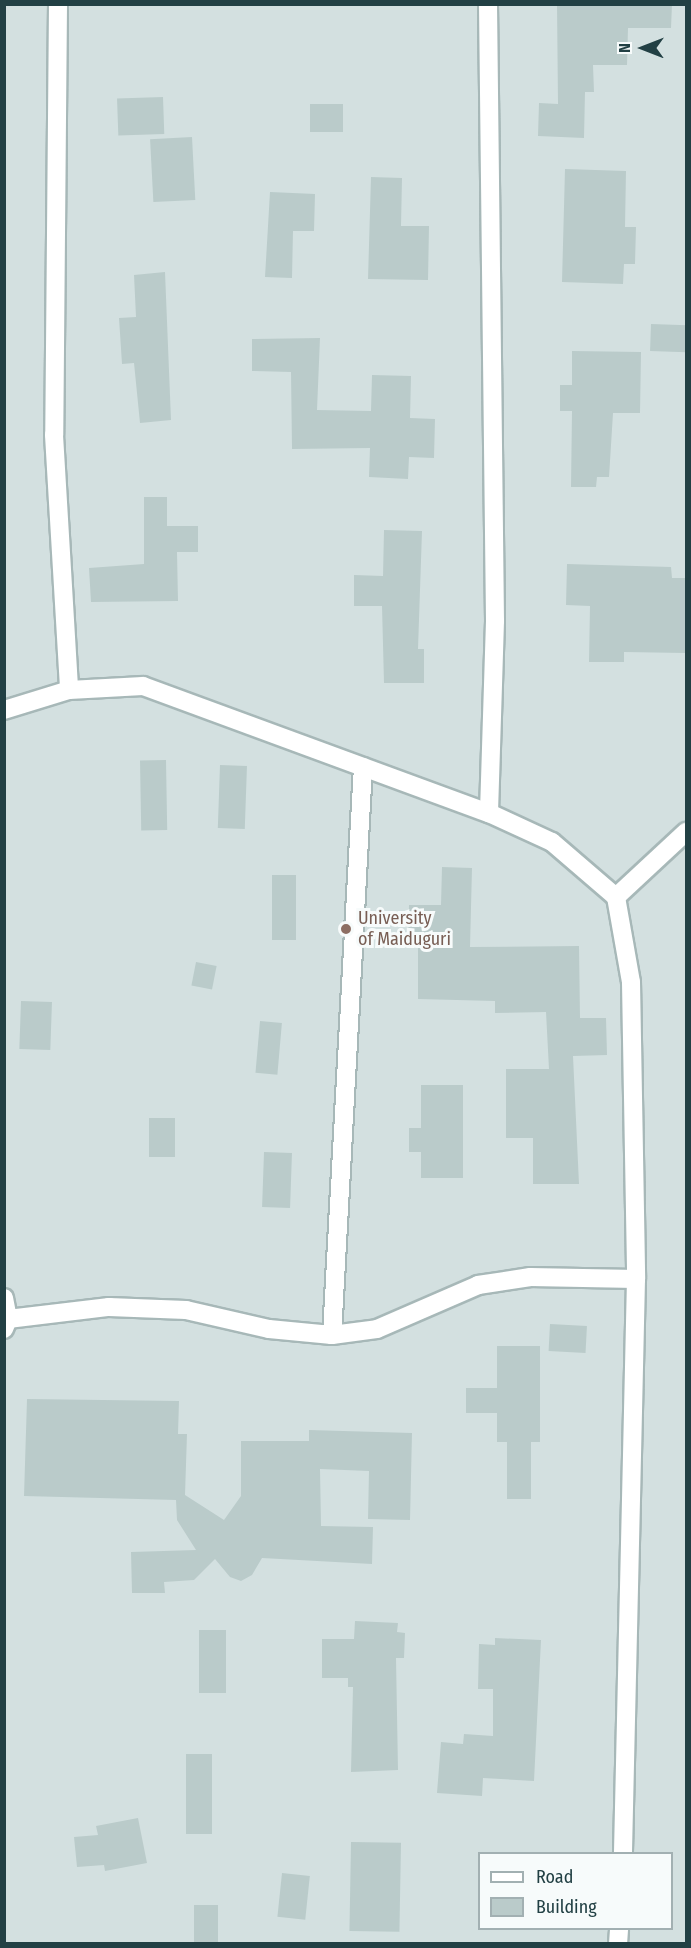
<!DOCTYPE html>
<style>
body{margin:0}
#map{position:relative;width:691px;height:1948px;overflow:hidden;background:#e5f0ef;font-family:"Fira Sans Condensed",sans-serif}
div>[style]{position:absolute}
.built>*{inset:0;background:#d3e0e0}
.building>*{inset:0;background:#bacbca;transform-origin:0 0}
.roads{filter:drop-shadow(2px 0 #a7b8b8) drop-shadow(-2px 0 #a7b8b8) drop-shadow(0 2px #a7b8b8) drop-shadow(0 -2px #a7b8b8)}
.minor>*{height:18px;margin:-9px;padding:0 9px;transform-origin:9px;border-radius:9px;background:#fff}
.dots>*{width:16px;height:16px;translate:-50% -50%;box-sizing:border-box;border:3px solid #f7fbfb;border-radius:50%}
span{translate:-50% -50%;white-space:nowrap;text-align:center;line-height:1.15;-webkit-text-stroke:6px #f7fbfb;paint-order:stroke}
.education-label{font-size:18px;color:#785e54}
.left{translate:0 -50%;text-align:left}
.frame{position:absolute;inset:0;border:6px solid #224044;pointer-events:none}
.legend{position:absolute;left:478px;top:1852px;width:195px;height:78px;box-sizing:border-box;background:#f7fbfb;border:2px solid #a2b0b2;margin:0;padding:8px 10px;list-style:none;font-size:18px;color:#224044}
.legend li{display:flex;align-items:center;gap:12px;height:30px}
.legend b{width:30px;border:2px solid #a2b0b2}
.north{position:absolute;left:613px;top:18px;width:60px;height:60px;-webkit-text-stroke:4px #f7fbfb;paint-order:stroke;rotate:270deg;font-size:16px;font-weight:700;line-height:24px;text-align:center;color:#224044}
.north::after{content:'';display:block;margin:auto;width:21px;height:27px;background:#224044;clip-path:polygon(50% 0,100% 100%,50% 72%,0 100%)}
</style>
<div id="map">
<div class="built">
<i style="clip-path:polygon(evenodd,5px 5px,686px 5px,686px 1943px,5px 1944px,5px 5px,480px 1854px,672px 1854px,672px 1928px,480px 1928px,480px 1854px)"></i>
</div>
<div class="building">
<i style="clip-path:polygon(557px 4px,672px 4px,671px 28px,628px 28px,627px 65px,593px 65px,594px 92px,585px 92px,584px 138px,538px 136px,539px 103px,558px 104px)"></i>
<i style="left:163px;top:97px;width:37px;height:46px;rotate:88deg"></i>
<i style="left:310px;top:104px;width:33px;height:28px"></i>
<i style="left:192px;top:137px;width:63px;height:42px;rotate:87deg"></i>
<i style="clip-path:polygon(565px 169px,626px 171px,625px 227px,636px 227px,635px 264px,624px 264px,623px 284px,562px 282px)"></i>
<i style="clip-path:polygon(371px 177px,402px 178px,401px 226px,429px 226px,428px 280px,368px 279px)"></i>
<i style="clip-path:polygon(270px 192px,315px 194px,314px 231px,293px 231px,292px 278px,265px 277px)"></i>
<i style="clip-path:polygon(165px 272px,171px 420px,140px 423px,134px 363px,122px 364px,119px 318px,136px 317px,134px 275px)"></i>
<i style="left:651px;top:324px;width:36px;height:27px;rotate:2deg"></i>
<i style="clip-path:polygon(320px 338px,317px 410px,371px 411px,372px 375px,411px 376px,410px 418px,435px 419px,434px 458px,409px 457px,408px 479px,369px 477px,370px 448px,292px 449px,291px 372px,252px 371px,252px 339px)"></i>
<i style="clip-path:polygon(572px 351px,641px 352px,640px 413px,613px 413px,609px 477px,597px 477px,596px 487px,571px 487px,572px 411px,560px 411px,560px 385px,572px 385px)"></i>
<i style="clip-path:polygon(144px 497px,167px 497px,167px 526px,198px 526px,198px 552px,177px 552px,178px 601px,91px 602px,89px 568px,144px 564px)"></i>
<i style="clip-path:polygon(384px 530px,422px 531px,418px 649px,424px 649px,424px 683px,384px 683px,382px 606px,354px 606px,354px 575px,383px 576px)"></i>
<i style="clip-path:polygon(567px 564px,671px 567px,672px 578px,687px 578px,685px 653px,624px 652px,624px 662px,589px 662px,590px 606px,566px 605px)"></i>
<i style="left:166px;top:760px;width:70px;height:26px;rotate:89deg"></i>
<i style="left:220px;top:765px;width:27px;height:63px;rotate:2deg"></i>
<i style="clip-path:polygon(442px 867px,472px 868px,470px 947px,579px 946px,580px 1018px,606px 1018px,607px 1055px,573px 1056px,579px 1184px,533px 1184px,533px 1138px,506px 1138px,506px 1069px,549px 1069px,546px 1012px,495px 1013px,495px 1001px,418px 999px,418px 941px,408px 941px,409px 905px,441px 905px)"></i>
<i style="left:272px;top:875px;width:24px;height:65px"></i>
<i style="left:196px;top:962px;width:21px;height:24px;rotate:11deg"></i>
<i style="left:21px;top:1001px;width:31px;height:48px;rotate:2deg"></i>
<i style="left:260px;top:1021px;width:22px;height:52px;rotate:5deg"></i>
<i style="clip-path:polygon(421px 1085px,463px 1085px,463px 1178px,421px 1178px,421px 1152px,409px 1152px,409px 1128px,421px 1128px)"></i>
<i style="left:149px;top:1118px;width:26px;height:39px"></i>
<i style="left:264px;top:1152px;width:28px;height:55px;rotate:2deg"></i>
<i style="left:550px;top:1324px;width:37px;height:27px;rotate:3deg"></i>
<i style="clip-path:polygon(497px 1346px,540px 1346px,540px 1442px,531px 1442px,531px 1499px,507px 1499px,507px 1442px,497px 1442px,497px 1413px,466px 1413px,466px 1388px,497px 1388px)"></i>
<i style="clip-path:polygon(27px 1399px,179px 1401px,178px 1434px,187px 1434px,185px 1495px,224px 1520px,241px 1496px,241px 1441px,309px 1441px,309px 1430px,412px 1433px,410px 1520px,368px 1519px,369px 1471px,320px 1469px,321px 1526px,373px 1527px,372px 1564px,262px 1558px,252px 1575px,241px 1581px,230px 1577px,215px 1559px,194px 1580px,164px 1582px,165px 1593px,132px 1593px,131px 1552px,196px 1550px,177px 1520px,176px 1500px,24px 1496px)"></i>
<i style="clip-path:polygon(355px 1621px,398px 1623px,397px 1632px,405px 1633px,404px 1658px,396px 1658px,398px 1770px,351px 1772px,353px 1687px,348px 1687px,348px 1678px,322px 1678px,322px 1639px,354px 1639px)"></i>
<i style="left:199px;top:1630px;width:27px;height:63px"></i>
<i style="clip-path:polygon(495px 1638px,541px 1640px,534px 1781px,483px 1778px,482px 1796px,437px 1793px,441px 1742px,463px 1744px,464px 1734px,493px 1736px,493px 1689px,478px 1689px,479px 1644px,495px 1645px)"></i>
<i style="left:212px;top:1754px;width:80px;height:26px;rotate:90deg"></i>
<i style="clip-path:polygon(138px 1818px,147px 1863px,105px 1871px,104px 1865px,77px 1867px,74px 1837px,98px 1835px,96px 1826px)"></i>
<i style="left:351px;top:1842px;width:50px;height:89px;rotate:1deg"></i>
<i style="left:282px;top:1873px;width:28px;height:44px;rotate:6deg"></i>
<i style="left:194px;top:1905px;width:24px;height:39px"></i>
</div>
<div class="roads">
<div class="minor">
<i style="left:58px;top:4px;width:431px;rotate:90.5deg"></i>
<i style="left:54px;top:435px;width:255px;rotate:86.6deg"></i>
<i style="left:488px;top:4px;width:617px;rotate:89.35deg"></i>
<i style="left:495px;top:621px;width:192px;rotate:91.8deg"></i>
<i style="left:4px;top:710px;width:68px;rotate:-17.1deg"></i>
<i style="left:69px;top:690px;width:74px;rotate:-3.1deg"></i>
<i style="left:143px;top:686px;width:369px;rotate:20.2deg"></i>
<i style="left:489px;top:813px;width:69px;rotate:24.7deg"></i>
<i style="left:552px;top:842px;width:84px;rotate:40.7deg"></i>
<i style="left:616px;top:897px;width:86px;rotate:80deg"></i>
<i style="left:631px;top:982px;width:297px;rotate:89deg"></i>
<i style="left:636px;top:1279px;width:575px;rotate:91.3deg"></i>
<i style="left:616px;top:897px;width:96px;rotate:-42.9deg"></i>
<i style="left:4px;top:1298px;width:21px;rotate:79deg"></i>
<i style="left:4px;top:1329px;width:11px;rotate:-68deg"></i>
<i style="left:8px;top:1319px;width:102px;rotate:-6.8deg"></i>
<i style="left:109px;top:1307px;width:77px;rotate:2.2deg"></i>
<i style="left:186px;top:1310px;width:85px;rotate:12.9deg"></i>
<i style="left:269px;top:1329px;width:63px;rotate:5.4deg"></i>
<i style="left:332px;top:1335px;width:45px;rotate:-7.6deg"></i>
<i style="left:377px;top:1329px;width:110px;rotate:-23.5deg"></i>
<i style="left:478px;top:1285px;width:53px;rotate:-8.7deg"></i>
<i style="left:530px;top:1277px;width:106px;rotate:1.1deg"></i>
<i style="left:332px;top:1335px;width:569px;rotate:-86.88deg"></i>
<i style="left:618px;top:1944px;width:16px;rotate:-86deg"></i>
</div>
</div>
<div class="dots">
<i style="left:346px;top:929px;background:#8d6e63"></i>
</div>
<div class="education-label">
<span class="left" style="left:358px;top:929px">University<br>of Maiduguri</span>
</div>
<div class="frame"></div>
<ul class="legend">
<li><b style="height:8px;background:#fff"></b>Road</li>
<li><b style="height:16px;background:#bacbca"></b>Building</li>
</ul>
<div class="north">N</div>
</div>
